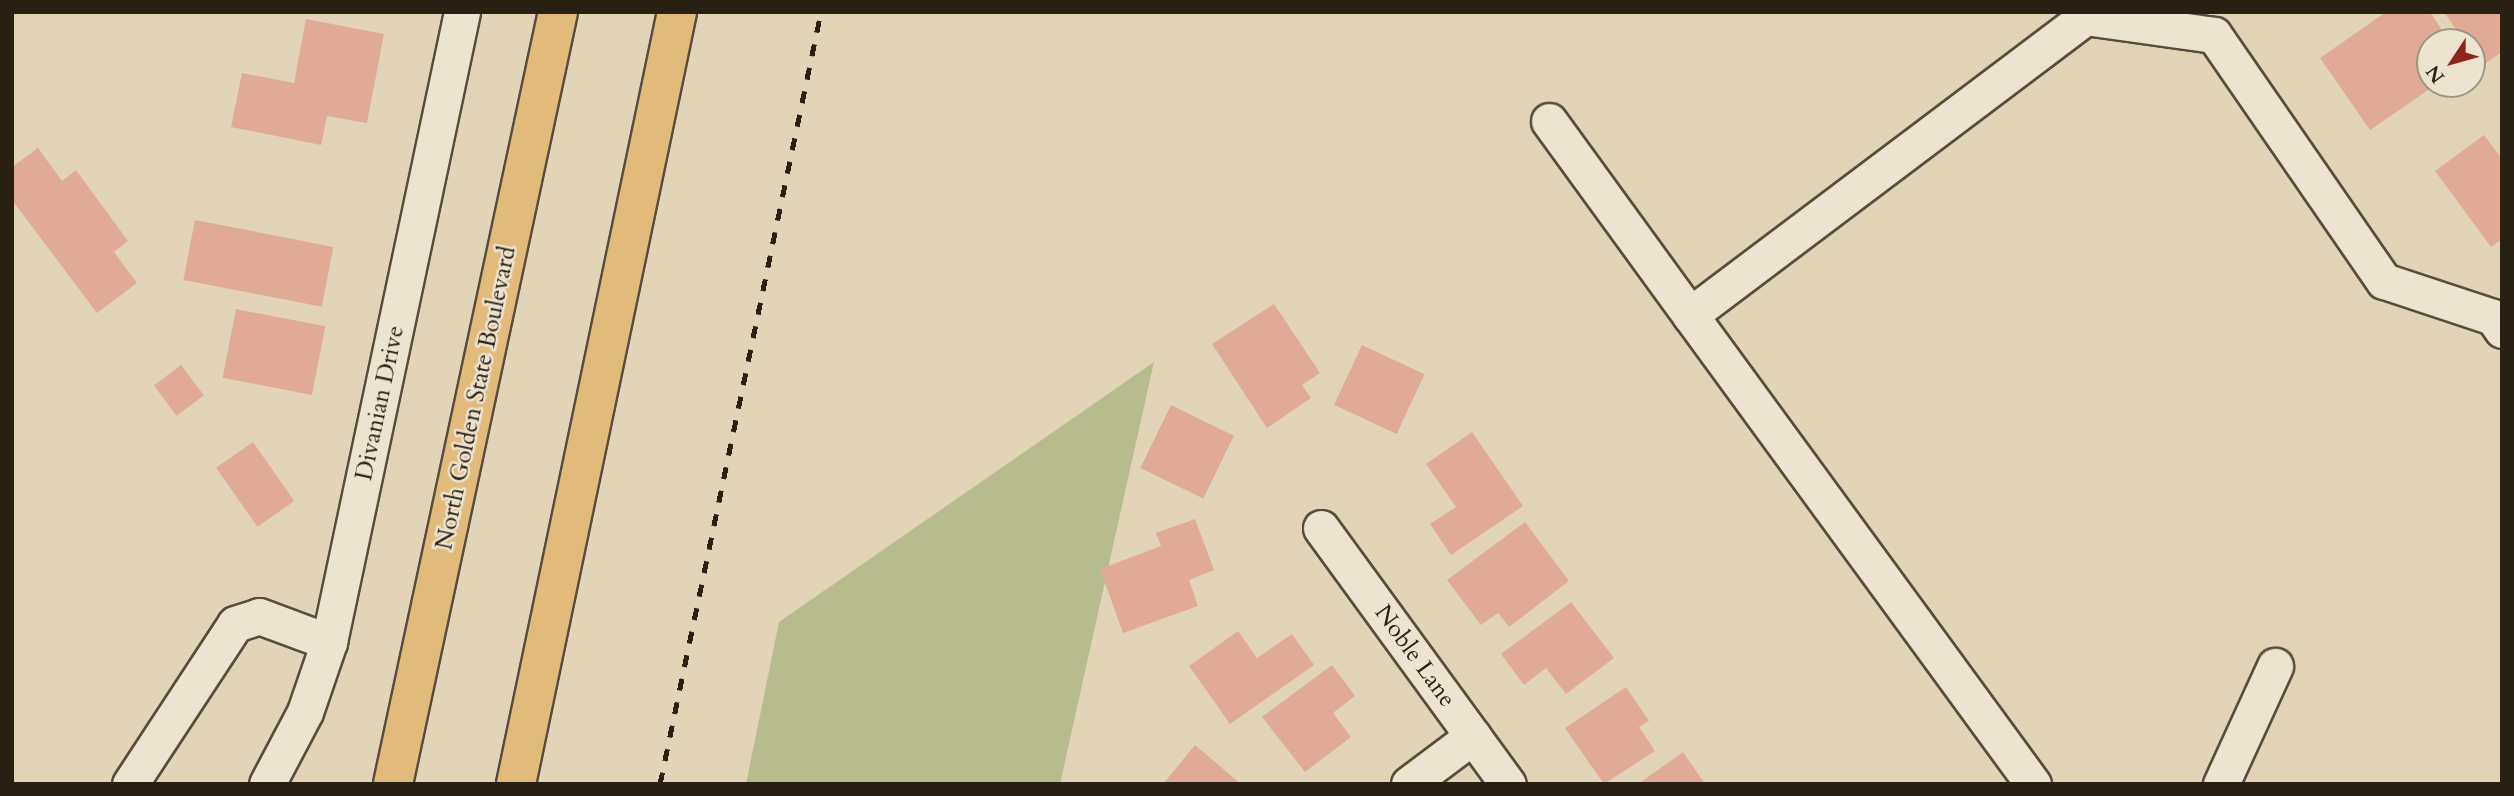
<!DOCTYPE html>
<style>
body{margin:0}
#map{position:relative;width:2514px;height:796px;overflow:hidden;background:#e2d5b7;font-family:Cardo,serif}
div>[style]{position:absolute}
.green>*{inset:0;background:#b6bc8c}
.building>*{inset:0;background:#e0aa94;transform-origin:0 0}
.roads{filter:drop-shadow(2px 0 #574d3d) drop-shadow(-2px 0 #574d3d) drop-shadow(0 2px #574d3d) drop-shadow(0 -2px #574d3d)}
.minor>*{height:35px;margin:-17.5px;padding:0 17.5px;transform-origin:17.5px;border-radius:17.5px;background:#ece4d0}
.major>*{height:38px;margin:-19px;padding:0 19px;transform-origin:19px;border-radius:19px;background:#e1ba7c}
.rail>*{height:5px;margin-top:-2.5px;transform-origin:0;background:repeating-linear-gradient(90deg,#292014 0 12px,transparent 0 24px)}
span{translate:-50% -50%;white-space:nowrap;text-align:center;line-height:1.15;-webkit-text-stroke:5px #ece4d0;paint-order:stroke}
.street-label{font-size:24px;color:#292014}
.frame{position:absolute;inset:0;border:14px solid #292014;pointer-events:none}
.north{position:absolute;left:2416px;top:28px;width:70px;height:70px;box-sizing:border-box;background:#ece4d0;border:2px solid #9e9685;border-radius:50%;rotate:234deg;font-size:19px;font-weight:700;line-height:28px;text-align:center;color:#292014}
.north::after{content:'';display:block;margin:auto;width:24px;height:32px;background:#8f2418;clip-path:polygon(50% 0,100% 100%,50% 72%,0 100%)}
</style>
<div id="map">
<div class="green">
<i style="clip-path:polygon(1154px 362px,1060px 784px,746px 784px,779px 622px)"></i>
</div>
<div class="building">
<i style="clip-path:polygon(2386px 12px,2430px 12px,2450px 42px,2430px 42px,2430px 84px,2437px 84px,2370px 130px,2320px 58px)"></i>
<i style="clip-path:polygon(2444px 12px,2502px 12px,2502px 52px,2482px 66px,2472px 52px,2472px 42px,2465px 42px)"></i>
<i style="clip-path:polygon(306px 19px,384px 34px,367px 123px,327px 116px,321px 145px,231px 127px,242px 73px,294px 83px)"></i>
<i style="clip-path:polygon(2484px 135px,2502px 159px,2502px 239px,2491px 247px,2435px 171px)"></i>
<i style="clip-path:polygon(38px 148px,62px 181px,76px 170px,128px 241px,114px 252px,137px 283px,97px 313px,12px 200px,12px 167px)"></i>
<i style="left:195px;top:220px;width:141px;height:61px;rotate:11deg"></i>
<i style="clip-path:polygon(1274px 304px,1320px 373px,1302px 385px,1311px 398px,1267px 428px,1212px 344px)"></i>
<i style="left:236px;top:309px;width:91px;height:70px;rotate:11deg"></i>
<i style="left:1362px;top:345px;width:69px;height:66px;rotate:25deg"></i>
<i style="left:181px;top:365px;width:38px;height:34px;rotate:53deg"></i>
<i style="left:1171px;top:405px;width:70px;height:70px;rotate:26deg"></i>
<i style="clip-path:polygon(1472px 432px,1523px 506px,1451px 555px,1430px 524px,1456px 507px,1426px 464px)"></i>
<i style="left:253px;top:442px;width:72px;height:45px;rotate:55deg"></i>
<i style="clip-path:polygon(1195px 519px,1214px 570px,1189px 580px,1198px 606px,1123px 633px,1100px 569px,1161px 546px,1156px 533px)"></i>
<i style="clip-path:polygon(1525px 522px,1569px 581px,1509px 627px,1498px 613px,1481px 625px,1447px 580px)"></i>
<i style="clip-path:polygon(1571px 602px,1614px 658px,1566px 694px,1546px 668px,1524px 685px,1501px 654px)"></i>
<i style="clip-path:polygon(1238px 631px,1257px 658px,1292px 634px,1314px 665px,1230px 724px,1189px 666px)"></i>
<i style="clip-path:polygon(1332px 665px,1355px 696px,1333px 713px,1351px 737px,1305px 772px,1262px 717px)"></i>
<i style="clip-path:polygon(1626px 687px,1649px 721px,1639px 727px,1655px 751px,1604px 784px,1565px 728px)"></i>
<i style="clip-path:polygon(1195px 745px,1241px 784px,1163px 784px)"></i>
<i style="clip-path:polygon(1683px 752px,1705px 784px,1638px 784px)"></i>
</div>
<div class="roads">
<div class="minor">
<i style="left:1549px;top:121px;width:240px;rotate:54deg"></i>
<i style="left:1321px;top:528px;width:317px;rotate:53.9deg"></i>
<i style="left:130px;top:784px;width:191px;rotate:-56.7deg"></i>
<i style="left:235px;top:624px;width:25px;rotate:-18deg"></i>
<i style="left:259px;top:616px;width:75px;rotate:20.4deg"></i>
<i style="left:267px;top:784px;width:81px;rotate:-62.2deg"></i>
<i style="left:305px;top:712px;width:74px;rotate:-71.1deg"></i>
<i style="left:329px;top:642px;width:644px;rotate:-78.08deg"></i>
<i style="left:1409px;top:784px;width:80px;rotate:-36.9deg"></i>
<i style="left:2033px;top:784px;width:581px;rotate:-126.18deg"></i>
<i style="left:1690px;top:315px;width:496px;rotate:-37deg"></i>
<i style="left:2086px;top:17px;width:129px;rotate:8deg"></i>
<i style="left:2214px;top:35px;width:299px;rotate:55.4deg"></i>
<i style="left:2384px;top:281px;width:115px;rotate:18.3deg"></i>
<i style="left:2493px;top:317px;width:16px;rotate:55deg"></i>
<i style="left:2221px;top:784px;width:130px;rotate:-65.4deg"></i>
</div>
<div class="major">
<i style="left:393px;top:784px;width:789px;rotate:-77.94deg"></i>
<i style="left:516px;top:784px;width:789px;rotate:-78.22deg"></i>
</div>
</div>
<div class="rail">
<i style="left:660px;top:784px;width:789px;rotate:-78.22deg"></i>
</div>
<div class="street-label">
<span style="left:476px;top:398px;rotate:-78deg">North Golden State Boulevard</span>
<span style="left:380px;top:403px;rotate:-78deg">Divanian Drive</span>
<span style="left:1415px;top:656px;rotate:54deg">Noble Lane</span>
</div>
<div class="frame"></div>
<div class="north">N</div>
</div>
